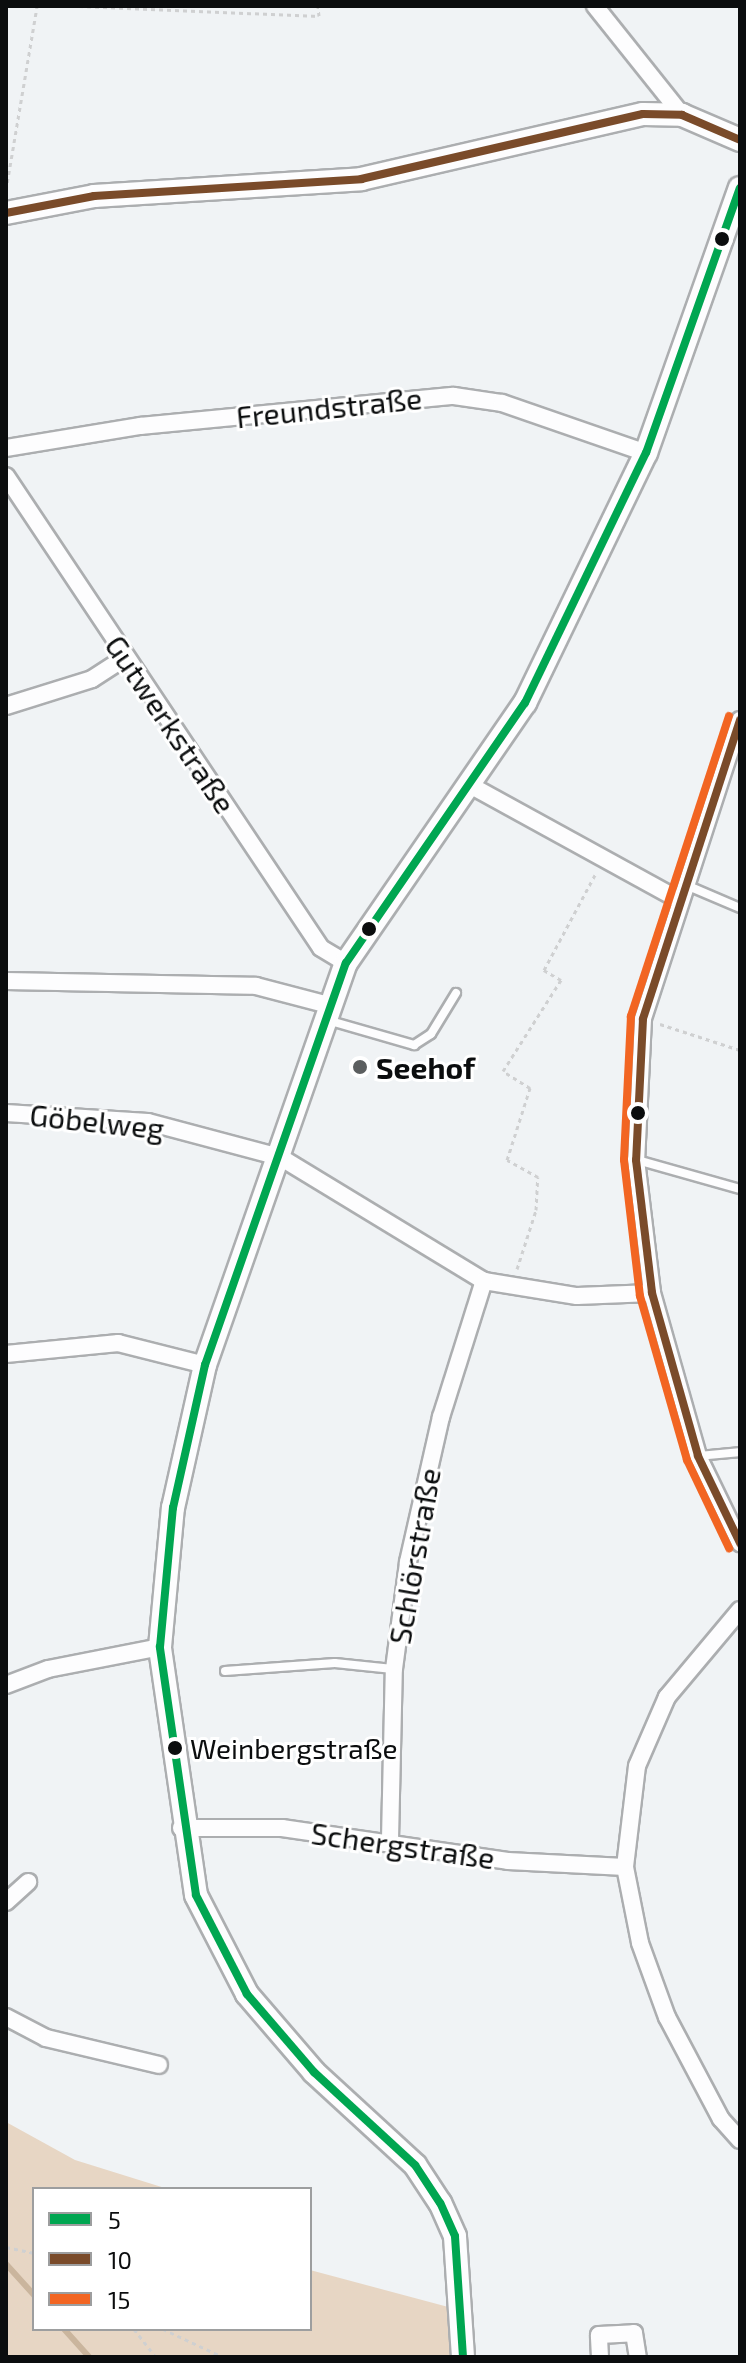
<!DOCTYPE html>
<meta charset="utf-8">
<style>
body{margin:0}
#map{position:relative;width:746px;height:2363px;overflow:hidden;background:#f0f3f5;font-family:"Exo 2",sans-serif}
div>[style]{position:absolute}
.green>*{inset:0;background:#e7d6c4}
.stream>*{height:6px;margin:-3px;padding:0 3px;transform-origin:3px;border-radius:3px;background:#cab59d}
.path>*{height:3px;margin-top:-1.5px;transform-origin:0;background:repeating-linear-gradient(90deg,#cfd0d1 0 4px,transparent 0 8px)}
.roads{filter:drop-shadow(2px 0 #acaeb0) drop-shadow(-2px 0 #acaeb0) drop-shadow(0 2px #acaeb0) drop-shadow(0 -2px #acaeb0)}
.lane>*{height:8px;margin:-4px;padding:0 4px;transform-origin:4px;border-radius:4px;background:#fdfdfe}
.street>*{height:16px;margin:-8px;padding:0 8px;transform-origin:8px;border-radius:8px;background:#fdfdfe}
.secondary>*{height:22px;margin:-11px;padding:0 11px;transform-origin:11px;border-radius:11px;background:#fdfdfe}
.bus-1>*{height:8px;margin:-4px;padding:0 4px;transform-origin:4px;border-radius:4px;background:#00a651}
.bus-2>*{height:8px;margin:-4px;padding:0 4px;transform-origin:4px;border-radius:4px;background:#7a4b2a}
.bus-3>*{height:8px;margin:-4px;padding:0 4px;transform-origin:4px;border-radius:4px;background:#f26522}
.dots>*{width:22px;height:22px;translate:-50% -50%;box-sizing:border-box;border:4px solid #fff;border-radius:50%}
span{translate:-50% -50%;white-space:nowrap;text-align:center;line-height:1.15;-webkit-text-stroke:6px #fff;paint-order:stroke}
.bus-label{font-size:28px;color:#0b0d0e}
.left{translate:0 -50%;text-align:left}
.street-label{font-size:30px;color:#0b0d0e}
.poi-label{font-size:30px;color:#0b0d0e;font-weight:700}
.frame{position:absolute;inset:0;border:8px solid #0b0d0e;pointer-events:none}
.legend{position:absolute;left:32px;top:2187px;width:280px;height:144px;box-sizing:border-box;background:#fff;border:2px solid #9d9e9f;margin:0;padding:10px 14px;list-style:none;font-size:24px;color:#0b0d0e}
.legend li{display:flex;align-items:center;gap:16px;height:40px}
.legend b{width:40px;border:2px solid #9d9e9f}
</style>
<div id="map">
<div class="green">
<i style="clip-path:polygon(6px 2122px,75px 2160px,168px 2189px,34px 2189px,34px 2329px,310px 2329px,310px 2270px,452px 2308px,453px 2357px,6px 2357px)"></i>
</div>
<div class="stream">
<i style="left:6px;top:2264px;width:42px;rotate:47.9deg"></i>
<i style="left:64px;top:2329px;width:38px;rotate:48deg"></i>
</div>
<div class="path">
<i style="left:79px;top:6px;width:240px;rotate:2.4deg"></i>
<i style="left:319px;top:16px;width:10px;rotate:-96deg"></i>
<i style="left:6px;top:190px;width:187px;rotate:-80.4deg"></i>
<i style="left:660px;top:1024px;width:84px;rotate:18deg"></i>
<i style="left:517px;top:1269px;width:62px;rotate:-72.1deg"></i>
<i style="left:536px;top:1210px;width:33px;rotate:-87deg"></i>
<i style="left:538px;top:1177px;width:35px;rotate:-151deg"></i>
<i style="left:507px;top:1160px;width:76px;rotate:-72.3deg"></i>
<i style="left:530px;top:1088px;width:32px;rotate:-148deg"></i>
<i style="left:503px;top:1071px;width:108px;rotate:-57.5deg"></i>
<i style="left:561px;top:980px;width:20px;rotate:-150deg"></i>
<i style="left:544px;top:970px;width:108px;rotate:-61.8deg"></i>
<i style="left:6px;top:2247px;width:29px;rotate:12deg"></i>
<i style="left:134px;top:2329px;width:36px;rotate:52deg"></i>
<i style="left:163px;top:2329px;width:66px;rotate:25deg"></i>
</div>
<div class="roads">
<div class="lane">
<i style="left:686px;top:885px;width:59px;rotate:23.1deg"></i>
<i style="left:327px;top:1020px;width:91px;rotate:16deg"></i>
<i style="left:414px;top:1045px;width:20px;rotate:-33deg"></i>
<i style="left:431px;top:1034px;width:48px;rotate:-58.6deg"></i>
<i style="left:637px;top:1160px;width:107px;rotate:15.7deg"></i>
<i style="left:698px;top:1456px;width:42px;rotate:-5.4deg"></i>
<i style="left:225px;top:1671px;width:110px;rotate:-4.2deg"></i>
<i style="left:335px;top:1663px;width:58px;rotate:5.9deg"></i>
</div>
<div class="street">
<i style="left:595px;top:6px;width:139px;rotate:51.4deg"></i>
<i style="left:6px;top:448px;width:136px;rotate:-9.3deg"></i>
<i style="left:140px;top:426px;width:315px;rotate:-5.5deg"></i>
<i style="left:454px;top:396px;width:49px;rotate:8.3deg"></i>
<i style="left:502px;top:403px;width:152px;rotate:19.1deg"></i>
<i style="left:6px;top:476px;width:567px;rotate:56.28deg"></i>
<i style="left:321px;top:948px;width:29px;rotate:31deg"></i>
<i style="left:6px;top:706px;width:90px;rotate:-17.4deg"></i>
<i style="left:92px;top:679px;width:40px;rotate:-32.9deg"></i>
<i style="left:740px;top:720px;width:314px;rotate:108deg"></i>
<i style="left:643px;top:1019px;width:141px;rotate:92.8deg"></i>
<i style="left:636px;top:1160px;width:134px;rotate:83.1deg"></i>
<i style="left:652px;top:1293px;width:169px;rotate:74.2deg"></i>
<i style="left:698px;top:1456px;width:97px;rotate:64.2deg"></i>
<i style="left:470px;top:785px;width:236px;rotate:28.8deg"></i>
<i style="left:6px;top:981px;width:250px;rotate:1.1deg"></i>
<i style="left:256px;top:986px;width:75px;rotate:14.6deg"></i>
<i style="left:6px;top:1113px;width:142px;rotate:3.6deg"></i>
<i style="left:148px;top:1122px;width:137px;rotate:14.9deg"></i>
<i style="left:280px;top:1157px;width:239px;rotate:31.3deg"></i>
<i style="left:484px;top:1281px;width:94px;rotate:9.2deg"></i>
<i style="left:577px;top:1296px;width:75px;rotate:-2.3deg"></i>
<i style="left:6px;top:1354px;width:113px;rotate:-5.6deg"></i>
<i style="left:118px;top:1343px;width:90px;rotate:14.2deg"></i>
<i style="left:740px;top:1610px;width:114px;rotate:130deg"></i>
<i style="left:667px;top:1697px;width:75px;rotate:113.5deg"></i>
<i style="left:637px;top:1766px;width:102px;rotate:96.8deg"></i>
<i style="left:625px;top:1867px;width:77px;rotate:78.8deg"></i>
<i style="left:640px;top:1943px;width:79px;rotate:70deg"></i>
<i style="left:667px;top:2017px;width:115px;rotate:62.1deg"></i>
<i style="left:721px;top:2119px;width:28px;rotate:48deg"></i>
<i style="left:6px;top:1685px;width:45px;rotate:-20.9deg"></i>
<i style="left:48px;top:1669px;width:114px;rotate:-11.1deg"></i>
<i style="left:181px;top:1828px;width:101px"></i>
<i style="left:282px;top:1828px;width:228px;rotate:8.3deg"></i>
<i style="left:508px;top:1861px;width:117px;rotate:2.9deg"></i>
<i style="left:390px;top:1839px;width:170px;rotate:-88.7deg"></i>
<i style="left:394px;top:1669px;width:108px;rotate:-82.5deg"></i>
<i style="left:408px;top:1562px;width:149px;rotate:-77.2deg"></i>
<i style="left:441px;top:1417px;width:143px;rotate:-72.5deg"></i>
<i style="left:6px;top:1902px;width:30px;rotate:-42deg"></i>
<i style="left:6px;top:2017px;width:45px;rotate:27.7deg"></i>
<i style="left:46px;top:2038px;width:116px;rotate:13.4deg"></i>
<i style="left:600px;top:2357px;width:22px;rotate:-93deg"></i>
<i style="left:599px;top:2335px;width:35px;rotate:-3deg"></i>
<i style="left:634px;top:2333px;width:24px;rotate:81deg"></i>
</div>
<div class="secondary">
<i style="left:6px;top:213px;width:90px;rotate:-10.9deg"></i>
<i style="left:94px;top:196px;width:268px;rotate:-3.6deg"></i>
<i style="left:361px;top:179px;width:289px;rotate:-13deg"></i>
<i style="left:643px;top:114px;width:39px;rotate:1deg"></i>
<i style="left:682px;top:115px;width:63px;rotate:23.3deg"></i>
<i style="left:463px;top:2357px;width:121px;rotate:-93.8deg"></i>
<i style="left:455px;top:2236px;width:36px;rotate:-114deg"></i>
<i style="left:440px;top:2203px;width:45px;rotate:-123.3deg"></i>
<i style="left:415px;top:2165px;width:137px;rotate:-137.4deg"></i>
<i style="left:314px;top:2072px;width:103px;rotate:-130.7deg"></i>
<i style="left:247px;top:1994px;width:111px;rotate:-117.3deg"></i>
<i style="left:196px;top:1895px;width:251px;rotate:-98.3deg"></i>
<i style="left:160px;top:1647px;width:140px;rotate:-84.7deg"></i>
<i style="left:173px;top:1508px;width:147px;rotate:-77.4deg"></i>
<i style="left:205px;top:1365px;width:426px;rotate:-70.7deg"></i>
<i style="left:346px;top:963px;width:316px;rotate:-55.5deg"></i>
<i style="left:525px;top:703px;width:278px;rotate:-64.2deg"></i>
<i style="left:646px;top:453px;width:281px;rotate:-70.5deg"></i>
</div>
</div>
<div class="bus-1">
<i style="left:463px;top:2357px;width:121px;rotate:-93.8deg"></i>
<i style="left:455px;top:2236px;width:36px;rotate:-114deg"></i>
<i style="left:440px;top:2203px;width:45px;rotate:-123.3deg"></i>
<i style="left:415px;top:2165px;width:137px;rotate:-137.4deg"></i>
<i style="left:314px;top:2072px;width:103px;rotate:-130.7deg"></i>
<i style="left:247px;top:1994px;width:111px;rotate:-117.3deg"></i>
<i style="left:196px;top:1895px;width:251px;rotate:-98.3deg"></i>
<i style="left:160px;top:1647px;width:140px;rotate:-84.7deg"></i>
<i style="left:173px;top:1508px;width:147px;rotate:-77.4deg"></i>
<i style="left:205px;top:1365px;width:426px;rotate:-70.7deg"></i>
<i style="left:346px;top:963px;width:316px;rotate:-55.5deg"></i>
<i style="left:525px;top:703px;width:278px;rotate:-64.2deg"></i>
<i style="left:646px;top:453px;width:281px;rotate:-70.5deg"></i>
</div>
<div class="bus-2">
<i style="left:6px;top:213px;width:90px;rotate:-10.9deg"></i>
<i style="left:94px;top:196px;width:268px;rotate:-3.6deg"></i>
<i style="left:361px;top:179px;width:289px;rotate:-13deg"></i>
<i style="left:643px;top:114px;width:39px;rotate:1deg"></i>
<i style="left:682px;top:115px;width:63px;rotate:23.3deg"></i>
<i style="left:740px;top:720px;width:314px;rotate:108deg"></i>
<i style="left:643px;top:1019px;width:141px;rotate:92.8deg"></i>
<i style="left:636px;top:1160px;width:134px;rotate:83.1deg"></i>
<i style="left:652px;top:1293px;width:169px;rotate:74.2deg"></i>
<i style="left:698px;top:1456px;width:97px;rotate:64.2deg"></i>
</div>
<div class="bus-3">
<i style="left:729px;top:716px;width:316px;rotate:108.1deg"></i>
<i style="left:631px;top:1016px;width:144px;rotate:92.8deg"></i>
<i style="left:624px;top:1160px;width:137px;rotate:83.3deg"></i>
<i style="left:640px;top:1296px;width:171px;rotate:74deg"></i>
<i style="left:687px;top:1460px;width:98px;rotate:64.5deg"></i>
</div>
<div class="dots">
<i style="left:722px;top:239px;background:#0b0d0e"></i>
<i style="left:369px;top:929px;background:#0b0d0e"></i>
<i style="left:360px;top:1067px;background:#5b5e5f"></i>
<i style="left:638px;top:1113px;background:#0b0d0e"></i>
<i style="left:175px;top:1748px;background:#0b0d0e"></i>
</div>
<div class="bus-label">
<span class="left" style="left:190px;top:1748px">Weinbergstraße</span>
</div>
<div class="street-label">
<span style="left:329px;top:407px;rotate:-6deg">Freundstraße</span>
<span style="left:171px;top:724px;rotate:56deg">Gutwerkstraße</span>
<span style="left:97px;top:1121px;rotate:6deg">Göbelweg</span>
<span style="left:414px;top:1556px;rotate:-80deg">Schlörstraße</span>
<span style="left:403px;top:1845px;rotate:8deg">Schergstraße</span>
</div>
<div class="poi-label">
<span class="left" style="left:376px;top:1067px">Seehof</span>
</div>
<div class="frame"></div>
<ul class="legend">
<li><b style="height:10px;background:#00a651"></b>5</li>
<li><b style="height:10px;background:#7a4b2a"></b>10</li>
<li><b style="height:10px;background:#f26522"></b>15</li>
</ul>
</div>
